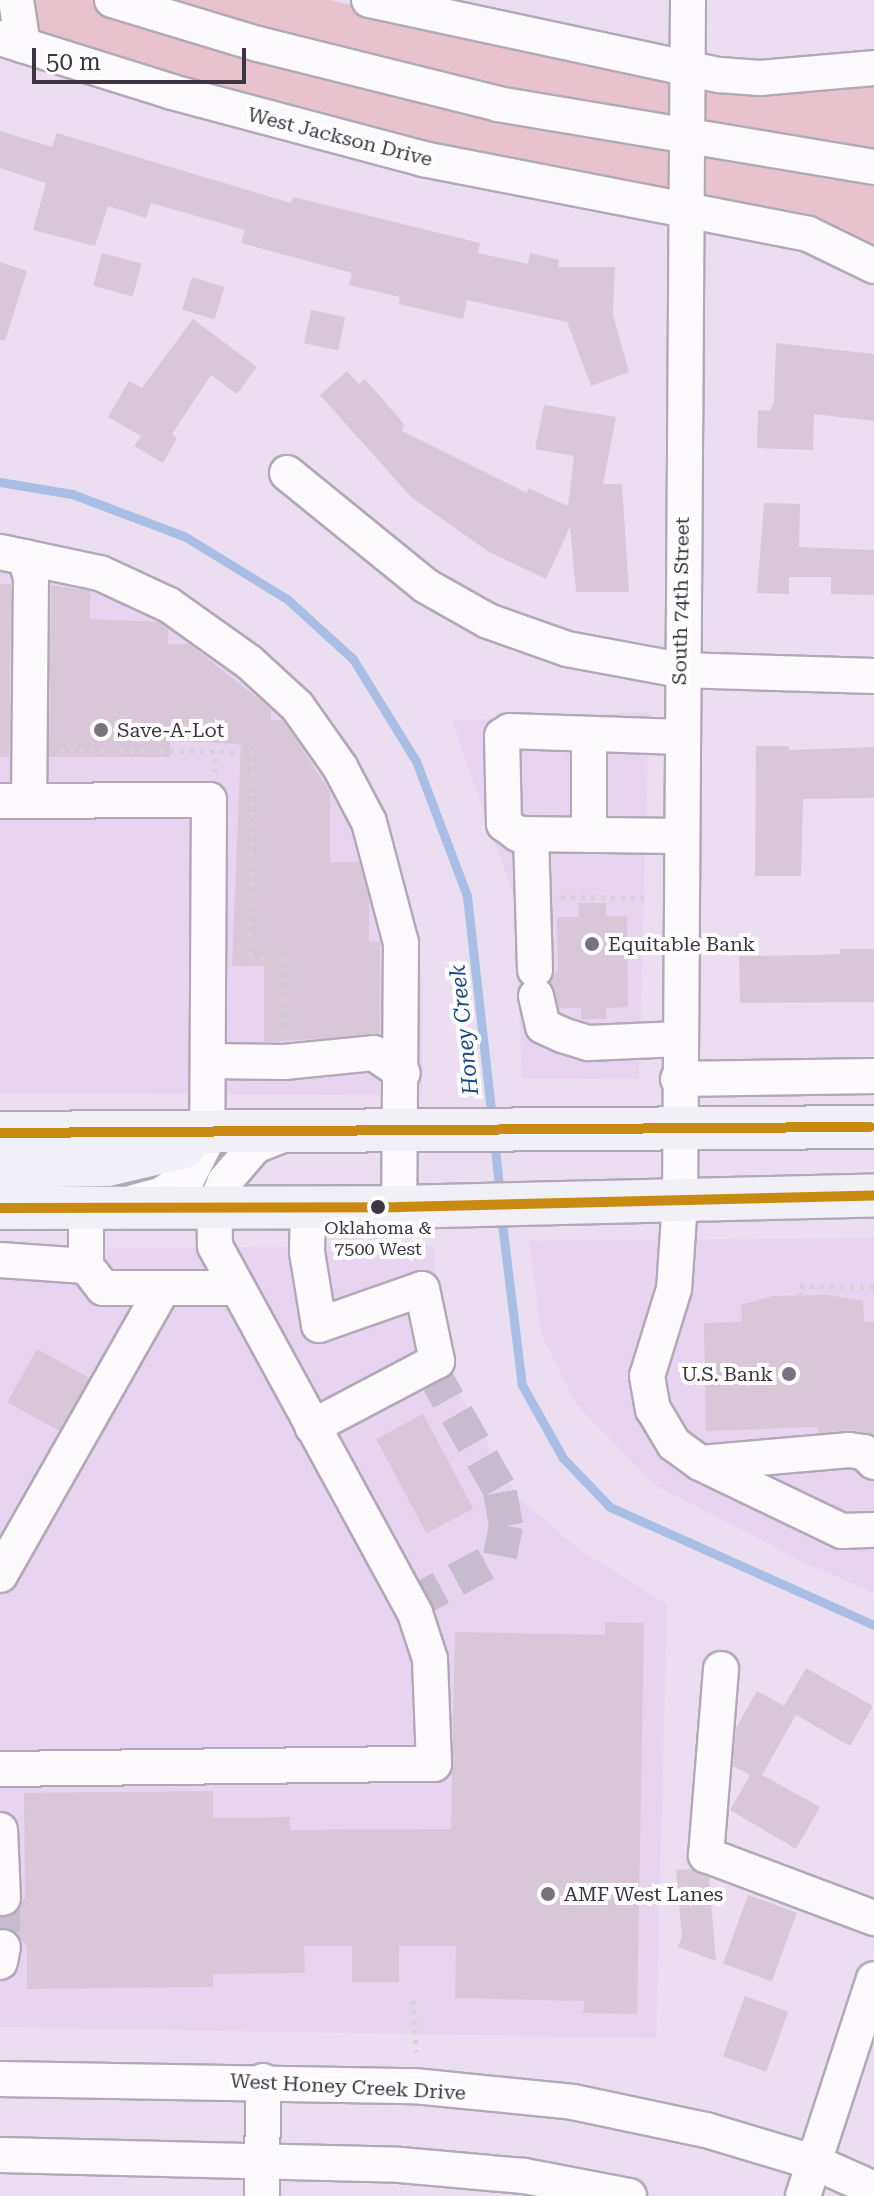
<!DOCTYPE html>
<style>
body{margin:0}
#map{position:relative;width:874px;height:2196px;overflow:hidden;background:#eadef0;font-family:"Roboto Serif",serif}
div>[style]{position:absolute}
.built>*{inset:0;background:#e7d4f1}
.green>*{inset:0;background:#e8c2cd}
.stream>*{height:9px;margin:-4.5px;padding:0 4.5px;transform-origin:4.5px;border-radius:4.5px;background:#a9bee4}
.building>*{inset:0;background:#d8c7d6;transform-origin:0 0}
.minor-tunnel>*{height:34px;margin-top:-17px;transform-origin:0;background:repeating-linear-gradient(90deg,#c7bccd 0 34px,transparent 0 51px)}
.path>*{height:5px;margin-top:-2.5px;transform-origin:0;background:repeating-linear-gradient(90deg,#d5d1d6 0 4px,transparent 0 10px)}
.roads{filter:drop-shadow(2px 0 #b2a9b7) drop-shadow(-2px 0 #b2a9b7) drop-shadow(0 2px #b2a9b7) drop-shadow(0 -2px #b2a9b7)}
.minor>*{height:34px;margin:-17px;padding:0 17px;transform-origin:17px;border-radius:17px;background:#fcfafd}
.major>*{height:42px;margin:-21px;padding:0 21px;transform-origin:21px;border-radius:21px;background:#f2f0f7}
.bus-1>*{height:10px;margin:-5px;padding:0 5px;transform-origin:5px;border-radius:5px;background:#c88a10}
.dots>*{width:22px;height:22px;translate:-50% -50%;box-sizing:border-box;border:4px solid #fff;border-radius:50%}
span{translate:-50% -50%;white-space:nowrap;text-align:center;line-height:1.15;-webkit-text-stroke:8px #fff;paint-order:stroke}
.bus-label{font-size:18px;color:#3d3541}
.street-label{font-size:20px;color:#3d3541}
.poi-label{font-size:20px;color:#3d3541}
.left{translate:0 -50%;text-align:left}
.right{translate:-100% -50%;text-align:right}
.water-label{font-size:22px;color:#1a4983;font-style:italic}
.scale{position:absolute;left:32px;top:48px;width:214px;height:36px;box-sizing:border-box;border:4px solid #3d3541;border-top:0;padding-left:10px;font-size:24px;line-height:28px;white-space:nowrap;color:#3d3541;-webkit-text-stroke:6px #fff;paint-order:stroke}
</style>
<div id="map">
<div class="built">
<i style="clip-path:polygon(0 535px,126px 570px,220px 619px,307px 698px,365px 773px,399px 870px,423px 985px,422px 1095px,0 1093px)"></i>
<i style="clip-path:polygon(649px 712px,639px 1079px,522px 1078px,515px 900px,452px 721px)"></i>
<i style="clip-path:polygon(874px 1238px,874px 1593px,807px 1564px,653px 1484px,576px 1404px,541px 1333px,529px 1241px)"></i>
<i style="clip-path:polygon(434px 1246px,439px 1333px,450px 1376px,518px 1497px,580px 1550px,667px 1604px,656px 2038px,0 2027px,0 1249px)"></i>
</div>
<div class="green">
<i style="clip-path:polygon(0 0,330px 0,661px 78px,874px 80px,874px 253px,363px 131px,0 22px)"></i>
</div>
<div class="stream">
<i style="left:0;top:482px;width:73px;rotate:9.5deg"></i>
<i style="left:72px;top:494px;width:120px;rotate:20.6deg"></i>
<i style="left:184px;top:536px;width:121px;rotate:31.5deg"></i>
<i style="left:287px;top:599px;width:89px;rotate:42.3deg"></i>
<i style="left:353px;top:659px;width:120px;rotate:58.3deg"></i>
<i style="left:416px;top:761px;width:144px;rotate:69.3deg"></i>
<i style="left:467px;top:896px;width:225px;rotate:83.6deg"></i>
<i style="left:494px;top:1139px;width:57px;rotate:84deg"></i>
<i style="left:501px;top:1215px;width:171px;rotate:83deg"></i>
<i style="left:522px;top:1385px;width:84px;rotate:60.7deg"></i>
<i style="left:563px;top:1458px;width:68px;rotate:46.2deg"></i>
<i style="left:610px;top:1507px;width:289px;rotate:24.1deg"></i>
</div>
<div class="building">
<i style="clip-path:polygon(0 131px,52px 147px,57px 133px,291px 203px,293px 197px,480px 243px,478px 253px,528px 264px,530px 253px,559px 260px,558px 267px,615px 267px,613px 315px,629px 372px,591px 386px,567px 322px,467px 300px,463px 319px,399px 304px,400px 297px,349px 285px,352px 273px,241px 243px,245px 230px,151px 203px,146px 218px,108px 206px,95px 246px,33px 230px,46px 183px,0 168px)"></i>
<i style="left:102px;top:253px;width:41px;height:34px;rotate:15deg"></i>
<i style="clip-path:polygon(0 262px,27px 271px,5px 341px,0 340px)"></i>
<i style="left:192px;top:277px;width:34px;height:34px;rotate:17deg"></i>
<i style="left:311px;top:310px;width:35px;height:34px;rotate:12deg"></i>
<i style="clip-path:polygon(193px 319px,257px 367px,237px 394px,211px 375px,172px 434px,177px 438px,163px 463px,134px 446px,141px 436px,108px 417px,129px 381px,142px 388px)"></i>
<i style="clip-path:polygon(776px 343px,874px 354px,874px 421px,814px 414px,813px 450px,757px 448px,758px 410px,770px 411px,774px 401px)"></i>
<i style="clip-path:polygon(347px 371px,359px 384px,365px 379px,404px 424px,402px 431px,527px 493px,528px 488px,568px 506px,574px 456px,535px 449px,544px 405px,616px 417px,603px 484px,622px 484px,629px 592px,576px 592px,570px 527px,546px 579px,489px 552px,411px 497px,320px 395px)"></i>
<i style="clip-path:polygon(764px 503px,800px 504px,799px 547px,874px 550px,874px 595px,831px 594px,831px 577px,789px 577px,789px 594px,757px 593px)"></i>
<i style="clip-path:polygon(0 584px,11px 584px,9px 757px,0 757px)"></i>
<i style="clip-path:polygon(51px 585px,90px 591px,90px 619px,159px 622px,168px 629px,168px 644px,189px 644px,271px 709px,271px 720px,283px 720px,330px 792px,330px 862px,359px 862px,369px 899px,369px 941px,380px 942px,380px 1035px,264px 1042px,264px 966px,232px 966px,241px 744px,170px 741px,170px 757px,49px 757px)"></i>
<i style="clip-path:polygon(756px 746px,789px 746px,789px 750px,874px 747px,874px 798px,803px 799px,801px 876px,755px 876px)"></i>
<i style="clip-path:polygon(578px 903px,606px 903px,606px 916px,627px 916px,628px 1007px,606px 1008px,606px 1019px,581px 1019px,581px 1008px,559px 1008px,550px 982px,558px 970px,557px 917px,579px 917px)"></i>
<i style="clip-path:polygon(840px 949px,874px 949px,874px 1002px,740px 1003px,739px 956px,815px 955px,840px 954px)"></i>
<i style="clip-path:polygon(828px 1295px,863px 1301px,864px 1322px,874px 1322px,874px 1436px,851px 1430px,819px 1433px,817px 1427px,706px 1431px,704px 1323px,742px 1322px,741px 1305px,773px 1296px)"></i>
<i style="left:37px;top:1349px;width:60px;height:61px;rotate:29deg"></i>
<i style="left:423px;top:1414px;width:107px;height:53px;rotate:62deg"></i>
<i style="clip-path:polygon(605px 1622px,644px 1623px,637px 2014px,583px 2013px,584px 2001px,455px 1998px,456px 1946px,399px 1946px,399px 1982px,352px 1982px,352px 1946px,304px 1946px,305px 1973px,213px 1974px,213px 1987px,27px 1989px,27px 1947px,16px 1932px,0 1928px,0 1917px,14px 1914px,25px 1898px,24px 1793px,213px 1791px,213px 1818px,290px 1817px,290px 1830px,451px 1829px,455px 1632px,605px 1635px)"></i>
<i style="clip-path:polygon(806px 1668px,873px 1706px,850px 1746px,796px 1715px,762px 1775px,820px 1807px,796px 1849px,730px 1810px,750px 1775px,733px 1766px,736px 1728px,757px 1691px,784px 1706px)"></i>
<i style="clip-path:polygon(693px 1869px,709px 1877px,716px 1961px,678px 1947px,682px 1936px,676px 1870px)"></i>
<i style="left:748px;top:1895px;width:52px;height:73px;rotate:20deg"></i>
<i style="left:745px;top:1996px;width:46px;height:64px;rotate:20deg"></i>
</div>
<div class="minor-tunnel">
<i style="left:411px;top:1604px;width:101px;rotate:-28.3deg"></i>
<i style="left:500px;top:1556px;width:31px;rotate:-79deg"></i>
<i style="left:506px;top:1526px;width:39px;rotate:-100deg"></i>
<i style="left:499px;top:1488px;width:141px;rotate:-119.8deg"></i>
<i style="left:3px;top:1898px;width:49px;rotate:90deg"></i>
</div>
<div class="path">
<i style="left:60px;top:749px;width:193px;rotate:0.9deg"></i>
<i style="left:253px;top:752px;width:206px;rotate:90.8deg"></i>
<i style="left:250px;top:958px;width:35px"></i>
<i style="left:285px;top:958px;width:76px;rotate:90deg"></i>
<i style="left:215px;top:772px;width:21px;rotate:-90deg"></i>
<i style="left:561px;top:897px;width:83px;rotate:0.7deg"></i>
<i style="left:800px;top:1296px;width:10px;rotate:-90deg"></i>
<i style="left:800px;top:1286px;width:74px;rotate:0.8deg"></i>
<i style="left:413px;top:2000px;width:52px;rotate:86.7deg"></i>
</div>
<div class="roads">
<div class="minor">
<i style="left:16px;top:0;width:46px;rotate:81.2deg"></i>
<i style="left:112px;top:0;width:152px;rotate:16.8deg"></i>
<i style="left:258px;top:44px;width:247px;rotate:14deg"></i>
<i style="left:498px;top:104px;width:381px;rotate:9.5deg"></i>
<i style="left:369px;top:0;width:359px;rotate:12.1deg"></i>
<i style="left:720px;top:75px;width:40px;rotate:4.3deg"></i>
<i style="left:760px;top:78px;width:114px;rotate:-5deg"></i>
<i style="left:688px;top:0;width:1202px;rotate:90.38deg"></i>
<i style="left:680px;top:1202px;width:87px;rotate:93.9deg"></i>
<i style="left:674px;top:1289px;width:91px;rotate:107.2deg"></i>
<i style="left:647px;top:1376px;width:34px;rotate:80deg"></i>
<i style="left:653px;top:1409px;width:41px;rotate:59deg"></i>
<i style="left:674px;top:1444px;width:32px;rotate:36deg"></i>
<i style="left:700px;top:1463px;width:157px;rotate:25.6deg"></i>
<i style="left:842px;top:1531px;width:32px;rotate:-2deg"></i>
<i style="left:0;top:38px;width:180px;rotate:17.4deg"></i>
<i style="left:172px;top:92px;width:260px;rotate:14.9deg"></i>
<i style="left:423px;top:159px;width:392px;rotate:11deg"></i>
<i style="left:808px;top:234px;width:73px;rotate:25.9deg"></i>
<i style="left:287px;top:473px;width:179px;rotate:39.1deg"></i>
<i style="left:426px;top:586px;width:71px;rotate:29.4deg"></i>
<i style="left:488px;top:621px;width:84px;rotate:19.5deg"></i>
<i style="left:567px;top:649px;width:115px;rotate:10.5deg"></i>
<i style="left:680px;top:670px;width:194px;rotate:1.8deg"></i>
<i style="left:0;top:552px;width:102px;rotate:11.9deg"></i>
<i style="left:100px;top:573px;width:76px;rotate:24.9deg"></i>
<i style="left:169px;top:605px;width:98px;rotate:35.5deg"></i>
<i style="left:249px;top:662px;width:65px;rotate:42.5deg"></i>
<i style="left:297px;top:706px;width:75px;rotate:54.8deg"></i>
<i style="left:340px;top:767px;width:62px;rotate:62.2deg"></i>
<i style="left:369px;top:822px;width:125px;rotate:75.2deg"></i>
<i style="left:401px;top:943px;width:264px;rotate:90.4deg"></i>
<i style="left:25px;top:557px;width:22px;rotate:74deg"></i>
<i style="left:31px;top:578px;width:223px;rotate:90.5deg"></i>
<i style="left:589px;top:734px;width:101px;rotate:90deg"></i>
<i style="left:0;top:801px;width:209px;rotate:-0.3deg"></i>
<i style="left:209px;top:800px;width:340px;rotate:90.3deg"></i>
<i style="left:207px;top:1140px;width:42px;rotate:117.2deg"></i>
<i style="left:188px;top:1177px;width:33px;rotate:147deg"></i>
<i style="left:160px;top:1195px;width:27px;rotate:165deg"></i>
<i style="left:531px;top:835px;width:135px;rotate:88.3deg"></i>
<i style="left:680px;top:836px;width:162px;rotate:-179.3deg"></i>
<i style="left:518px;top:834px;width:17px;rotate:-144deg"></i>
<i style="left:504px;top:824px;width:88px;rotate:-91.3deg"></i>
<i style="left:502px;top:736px;width:9px;rotate:-32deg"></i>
<i style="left:510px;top:731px;width:170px;rotate:2deg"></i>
<i style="left:536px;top:996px;width:31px;rotate:77deg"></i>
<i style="left:543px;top:1026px;width:21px;rotate:25deg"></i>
<i style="left:562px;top:1035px;width:28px;rotate:17deg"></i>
<i style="left:589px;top:1043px;width:90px;rotate:-2.5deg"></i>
<i style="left:209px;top:1061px;width:75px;rotate:0.8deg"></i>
<i style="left:284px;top:1062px;width:90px;rotate:-5.7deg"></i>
<i style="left:374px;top:1053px;width:35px;rotate:35deg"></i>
<i style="left:678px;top:1079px;width:196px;rotate:-0.9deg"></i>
<i style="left:86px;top:1207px;width:59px;rotate:90deg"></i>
<i style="left:308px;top:1207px;width:45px;rotate:91.3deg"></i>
<i style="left:307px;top:1252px;width:74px;rotate:80.7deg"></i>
<i style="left:319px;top:1325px;width:109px;rotate:-19.3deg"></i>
<i style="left:422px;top:1289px;width:74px;rotate:78.2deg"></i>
<i style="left:437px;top:1361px;width:141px;rotate:152.2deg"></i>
<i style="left:0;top:1260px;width:86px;rotate:4deg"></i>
<i style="left:86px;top:1266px;width:28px;rotate:52deg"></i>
<i style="left:103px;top:1288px;width:131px"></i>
<i style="left:701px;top:1463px;width:149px;rotate:-5deg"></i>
<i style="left:849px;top:1450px;width:15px;rotate:8deg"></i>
<i style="left:864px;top:1452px;width:14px;rotate:45deg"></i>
<i style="left:0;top:1575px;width:328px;rotate:-60.4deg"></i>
<i style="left:721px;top:1669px;width:187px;rotate:94.6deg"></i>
<i style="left:706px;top:1855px;width:179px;rotate:20.6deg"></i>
<i style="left:0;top:1769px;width:434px;rotate:-0.7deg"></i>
<i style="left:434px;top:1764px;width:105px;rotate:-92.2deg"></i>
<i style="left:430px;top:1659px;width:48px;rotate:-108.1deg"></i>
<i style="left:415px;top:1613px;width:418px;rotate:-118.6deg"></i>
<i style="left:215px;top:1246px;width:39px;rotate:-91deg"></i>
<i style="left:214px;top:1207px;width:28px;rotate:-67deg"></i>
<i style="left:225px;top:1181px;width:46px;rotate:-49.4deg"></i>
<i style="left:255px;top:1146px;width:35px;rotate:-22deg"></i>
<i style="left:0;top:1830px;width:68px;rotate:87.5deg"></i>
<i style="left:0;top:1962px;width:15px;rotate:-79deg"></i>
<i style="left:0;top:2079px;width:414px;rotate:1deg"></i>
<i style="left:414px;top:2086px;width:160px;rotate:5.7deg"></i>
<i style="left:573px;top:2102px;width:136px;rotate:11.9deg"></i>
<i style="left:706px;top:2130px;width:115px;rotate:16.7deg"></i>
<i style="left:816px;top:2163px;width:64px;rotate:24.1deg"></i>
<i style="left:0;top:2155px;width:400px;rotate:1.4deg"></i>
<i style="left:400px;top:2165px;width:124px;rotate:5.1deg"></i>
<i style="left:524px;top:2176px;width:107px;rotate:10.8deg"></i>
<i style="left:262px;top:2196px;width:115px;rotate:-89.5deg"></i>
<i style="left:803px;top:2196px;width:228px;rotate:-71.9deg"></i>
</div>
<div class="major">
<i style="left:0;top:1133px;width:874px;rotate:-0.39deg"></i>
<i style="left:0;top:1167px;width:107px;rotate:-1.1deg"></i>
<i style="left:107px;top:1165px;width:79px;rotate:-13.2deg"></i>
<i style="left:0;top:1208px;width:399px;rotate:-0.1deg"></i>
<i style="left:399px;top:1207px;width:475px;rotate:-1.4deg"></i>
</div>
</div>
<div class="bus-1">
<i style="left:0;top:1133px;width:870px;rotate:-0.4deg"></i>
<i style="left:0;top:1208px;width:399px;rotate:-0.1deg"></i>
<i style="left:399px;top:1207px;width:475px;rotate:-1.4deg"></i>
</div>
<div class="dots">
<i style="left:101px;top:730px;background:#7a707e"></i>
<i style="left:592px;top:944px;background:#7a707e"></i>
<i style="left:378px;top:1207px;background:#3d3541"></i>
<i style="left:789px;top:1374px;background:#7a707e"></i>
<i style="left:548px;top:1894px;background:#7a707e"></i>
</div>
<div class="bus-label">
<span style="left:378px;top:1239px">Oklahoma &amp;<br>7500 West</span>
</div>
<div class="street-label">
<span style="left:340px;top:137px;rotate:14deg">West Jackson Drive</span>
<span style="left:681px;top:601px;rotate:-89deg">South 74th Street</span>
<span style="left:348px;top:2087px;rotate:3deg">West Honey Creek Drive</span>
</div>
<div class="poi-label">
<span class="left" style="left:117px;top:730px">Save-A-Lot</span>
<span class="left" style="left:608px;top:944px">Equitable Bank</span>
<span class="right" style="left:773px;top:1374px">U.S. Bank</span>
<span class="left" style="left:564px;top:1894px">AMF West Lanes</span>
</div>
<div class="water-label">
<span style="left:464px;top:1030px;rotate:-96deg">Honey Creek</span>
</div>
<div class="scale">50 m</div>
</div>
